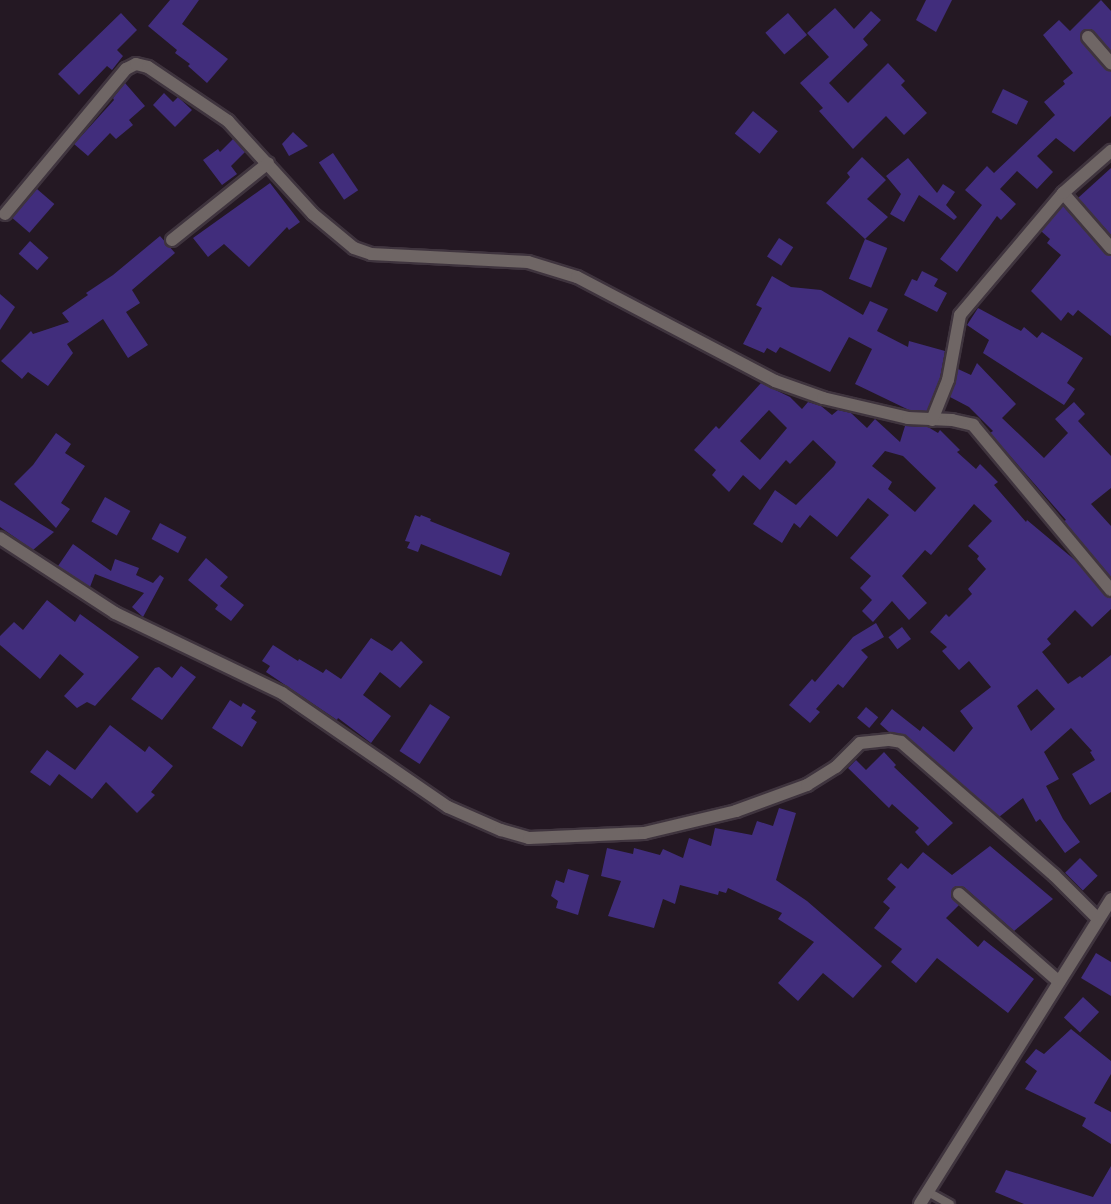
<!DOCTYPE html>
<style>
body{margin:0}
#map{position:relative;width:1111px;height:1204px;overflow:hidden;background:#241823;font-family:"DM Sans",sans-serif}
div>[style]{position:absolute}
.building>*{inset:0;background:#412d7c;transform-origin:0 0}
.roads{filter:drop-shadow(2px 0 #3f343e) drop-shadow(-2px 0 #3f343e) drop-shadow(0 2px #3f343e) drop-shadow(0 -2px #3f343e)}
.service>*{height:8px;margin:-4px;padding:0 4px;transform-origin:4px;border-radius:4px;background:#6f6665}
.minor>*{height:12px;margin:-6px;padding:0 6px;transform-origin:6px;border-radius:6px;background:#6f6665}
span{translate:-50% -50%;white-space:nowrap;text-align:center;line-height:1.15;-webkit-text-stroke:5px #1a0f19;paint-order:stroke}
</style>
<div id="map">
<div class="building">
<i style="clip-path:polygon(170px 0,199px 0,182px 24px,228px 59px,207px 83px,188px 66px,190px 64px,175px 53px,177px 50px,148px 26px)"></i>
<i style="clip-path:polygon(926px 0,952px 0,936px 32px,916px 20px)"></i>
<i style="clip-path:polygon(1101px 0,1111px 11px,1111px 51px,1091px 29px,1083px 30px,1080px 38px,1105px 68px,1111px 71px,1111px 116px,1074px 152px,1056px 138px,1037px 156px,1053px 172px,1037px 189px,1017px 171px,1000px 189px,1016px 204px,1001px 220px,997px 216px,957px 272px,940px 259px,982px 205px,965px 190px,987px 166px,994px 173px,1055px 115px,1044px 102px,1065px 84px,1063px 81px,1073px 73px,1043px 35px,1059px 20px,1070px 31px)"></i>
<i style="clip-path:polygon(835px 8px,854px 29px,871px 11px,881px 20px,863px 39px,868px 45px,829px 83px,848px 103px,888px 63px,905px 81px,901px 85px,927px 113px,904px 135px,886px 116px,853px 149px,819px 111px,823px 108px,800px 83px,829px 57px,807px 33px)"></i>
<i style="clip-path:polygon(121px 13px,137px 30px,117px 50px,123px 56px,112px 70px,107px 66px,79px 95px,58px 74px)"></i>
<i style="left:788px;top:13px;width:29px;height:30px;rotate:49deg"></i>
<i style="clip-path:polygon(125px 83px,145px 106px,129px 120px,133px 125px,116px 139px,110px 133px,88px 156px,74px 144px,114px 100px,113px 98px)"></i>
<i style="left:1003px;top:89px;width:28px;height:26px;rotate:26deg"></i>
<i style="clip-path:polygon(164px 93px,173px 102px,178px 97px,192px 110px,175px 127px,153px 105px)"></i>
<i style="left:753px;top:111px;width:32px;height:29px;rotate:39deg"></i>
<i style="clip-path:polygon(293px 132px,308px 146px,289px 156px,282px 144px)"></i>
<i style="clip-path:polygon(233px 139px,245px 152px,231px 166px,237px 174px,222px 185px,203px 160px,218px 149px,220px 152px)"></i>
<i style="left:333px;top:153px;width:45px;height:17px;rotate:56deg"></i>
<i style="clip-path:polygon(862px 157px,886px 180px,867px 199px,888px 217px,865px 239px,826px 203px,850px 177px,847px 173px)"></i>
<i style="clip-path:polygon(908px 158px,937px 193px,943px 184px,955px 192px,946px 205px,957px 217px,954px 220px,919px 195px,904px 222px,890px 214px,901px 194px,886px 176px)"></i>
<i style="clip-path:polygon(1111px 168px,1111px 235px,1078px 198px)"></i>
<i style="clip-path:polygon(270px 183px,300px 222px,289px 230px,287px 227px,249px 267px,224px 244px,208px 257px,193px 238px)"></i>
<i style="left:37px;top:189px;width:23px;height:38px;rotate:41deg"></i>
<i style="clip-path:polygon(1063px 206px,1105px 253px,1111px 256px,1111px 336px,1078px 310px,1073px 316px,1068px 312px,1061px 321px,1031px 291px,1061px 255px,1047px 243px,1050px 239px,1041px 231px)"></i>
<i style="clip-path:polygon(160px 236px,175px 253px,132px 290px,140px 303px,126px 312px,148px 345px,128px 358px,103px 319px,67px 344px,73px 353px,48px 386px,28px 372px,22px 379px,1px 361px,31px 331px,33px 334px,69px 322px,62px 313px,88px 295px,86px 293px,113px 275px)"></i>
<i style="left:779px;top:238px;width:17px;height:22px;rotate:33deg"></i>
<i style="left:865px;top:239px;width:24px;height:43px;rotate:22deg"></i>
<i style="left:30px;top:241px;width:25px;height:17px;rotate:42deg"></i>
<i style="clip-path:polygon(922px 271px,938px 279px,934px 286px,947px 293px,937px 312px,904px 295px,912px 279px,917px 281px)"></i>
<i style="clip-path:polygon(772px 276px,791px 287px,821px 290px,863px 315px,870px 301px,888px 309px,877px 331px,908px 347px,909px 341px,945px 351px,940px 378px,927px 411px,909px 410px,855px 384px,872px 349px,849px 337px,830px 372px,780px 347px,776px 353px,767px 348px,764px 353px,743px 344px,762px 308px,756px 305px)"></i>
<i style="clip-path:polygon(0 294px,15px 307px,0 330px)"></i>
<i style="clip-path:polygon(978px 308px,1021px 331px,1024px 327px,1037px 338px,1042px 332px,1083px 358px,1067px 383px,1075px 389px,1064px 405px,983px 353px,989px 340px,967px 325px)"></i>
<i style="clip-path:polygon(977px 363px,1016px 404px,1002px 418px,1044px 458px,1068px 433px,1055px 419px,1074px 402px,1085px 414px,1078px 421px,1111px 456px,1111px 488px,1091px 504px,1111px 526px,1111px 577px,1064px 521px,1066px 520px,990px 433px,993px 431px,969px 407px,950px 397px,958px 369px,971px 375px)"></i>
<i style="clip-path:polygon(evenodd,761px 383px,790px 397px,802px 409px,808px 402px,821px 406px,832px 415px,838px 410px,851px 413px,867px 428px,875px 419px,900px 442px,905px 426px,928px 427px,938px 433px,940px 430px,960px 450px,957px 452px,976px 469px,980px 464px,998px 482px,994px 485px,1026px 522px,1027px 520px,1076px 561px,1105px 595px,1111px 598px,1111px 609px,1092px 627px,1075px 610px,1047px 639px,1051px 644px,1042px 652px,1068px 684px,1080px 676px,1082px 678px,1111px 655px,1111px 792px,1090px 805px,1072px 774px,1095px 760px,1090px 752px,1092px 751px,1071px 728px,1044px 752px,1059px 779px,1046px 786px,1063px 819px,1080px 842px,1065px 853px,1040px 819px,1036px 822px,1023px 798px,999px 817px,906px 736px,889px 732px,880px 724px,892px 709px,920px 731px,923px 726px,954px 752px,973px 728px,960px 711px,991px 687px,969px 661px,959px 670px,942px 651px,947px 647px,930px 632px,946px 614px,949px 617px,972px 594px,968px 589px,986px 569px,977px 559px,979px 556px,968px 546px,992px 521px,974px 504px,931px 555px,925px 550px,902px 576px,927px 603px,909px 620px,892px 601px,873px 622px,862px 611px,872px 600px,860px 588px,871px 576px,850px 558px,889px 515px,868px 498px,837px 537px,810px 515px,800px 528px,794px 523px,782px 543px,753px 524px,775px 490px,796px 505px,834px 466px,836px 462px,813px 440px,790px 464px,786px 460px,760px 490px,743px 475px,729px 492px,712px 475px,716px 470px,694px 450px,716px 426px,719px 429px,761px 383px,769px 410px,787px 428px,760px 460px,740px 441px,769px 410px,761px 383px,885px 451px,903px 456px,936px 488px,915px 512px,888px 489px,892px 482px,872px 466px,885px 451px,761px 383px,1037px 689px,1055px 709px,1031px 731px,1017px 706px,1037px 689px)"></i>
<i style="clip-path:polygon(56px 433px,71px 444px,65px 453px,85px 466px,61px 503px,70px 509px,56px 528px,14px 484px,33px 465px)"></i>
<i style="left:105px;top:497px;width:29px;height:28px;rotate:29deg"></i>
<i style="clip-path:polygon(0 500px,54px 532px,33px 550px,0 527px)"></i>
<i style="clip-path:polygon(415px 515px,420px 517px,421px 515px,431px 519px,430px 521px,510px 553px,501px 576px,421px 544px,418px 552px,407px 548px,410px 542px,405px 541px)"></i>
<i style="left:160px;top:523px;width:30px;height:18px;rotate:28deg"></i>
<i style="clip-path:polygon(73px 544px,111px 571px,115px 559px,139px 568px,136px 575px,153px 583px,160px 575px,164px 578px,143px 617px,132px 607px,144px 593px,95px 574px,90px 587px,58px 566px)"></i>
<i style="clip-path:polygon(206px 558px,228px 577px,220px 586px,244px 605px,231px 621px,215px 609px,218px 605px,188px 580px)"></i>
<i style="clip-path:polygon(47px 600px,75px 622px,80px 614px,139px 657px,95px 706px,87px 702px,77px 708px,64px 696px,84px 674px,60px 654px,40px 679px,0 645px,0 636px,14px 622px,23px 630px)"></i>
<i style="clip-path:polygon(876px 623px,884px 637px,861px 650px,868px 657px,843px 688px,838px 684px,816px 709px,820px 712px,810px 723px,789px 705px,812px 679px,815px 682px,853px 637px)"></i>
<i style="left:902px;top:627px;width:15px;height:17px;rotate:53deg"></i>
<i style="clip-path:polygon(371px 638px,392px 651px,401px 641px,423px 662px,400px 688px,380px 672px,363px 695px,391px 716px,371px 743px,338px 718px,337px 720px,266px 672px,270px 666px,262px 661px,273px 645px,298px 661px,299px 659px,323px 673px,326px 669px,341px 679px)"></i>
<i style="clip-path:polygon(181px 666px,196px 677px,162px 720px,131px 699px,155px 668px,159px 667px,172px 678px)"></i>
<i style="clip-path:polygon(230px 700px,241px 707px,243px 703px,256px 711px,251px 718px,257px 722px,242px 747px,212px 728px)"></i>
<i style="left:430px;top:704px;width:24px;height:56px;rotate:33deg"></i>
<i style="left:866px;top:707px;width:16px;height:14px;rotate:40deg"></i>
<i style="clip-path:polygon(110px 725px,145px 752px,149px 746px,173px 766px,151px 792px,155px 795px,137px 813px,106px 782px,92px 799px,59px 774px,50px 786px,30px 772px,47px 750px,75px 770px)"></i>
<i style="clip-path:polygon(884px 752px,896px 765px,894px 767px,953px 823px,928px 846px,915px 832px,919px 828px,892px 804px,889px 808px,848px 768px,856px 760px,866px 770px)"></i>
<i style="clip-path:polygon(779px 808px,796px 813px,776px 880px,807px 901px,882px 966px,853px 998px,823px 973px,798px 1001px,778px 983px,814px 942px,778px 919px,782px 913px,728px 888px,726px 893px,719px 891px,718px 895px,680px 885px,675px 904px,663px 899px,654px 928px,608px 916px,621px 881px,601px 876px,607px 848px,633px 854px,634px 848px,660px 855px,663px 849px,683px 858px,689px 838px,711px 846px,715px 828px,752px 835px,757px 821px,773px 826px)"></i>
<i style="clip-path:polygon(990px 846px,1053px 899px,1014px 931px,964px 887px,956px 886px,951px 892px,951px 897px,959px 905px,946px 918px,978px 947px,984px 940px,1034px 979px,1008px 1013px,937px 958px,916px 983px,891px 962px,902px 949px,874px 928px,890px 908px,883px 902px,896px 887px,887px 879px,901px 863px,908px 869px,923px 852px,952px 875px)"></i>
<i style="left:1080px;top:858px;width:25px;height:21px;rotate:45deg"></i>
<i style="clip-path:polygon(568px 869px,589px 875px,578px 915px,556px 908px,558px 901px,551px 896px,556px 880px,564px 883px)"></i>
<i style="clip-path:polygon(1096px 953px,1111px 962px,1111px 996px,1081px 978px)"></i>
<i style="left:1083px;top:997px;width:22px;height:28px;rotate:43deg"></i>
<i style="clip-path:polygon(1071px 1029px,1111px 1061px,1111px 1074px,1094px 1103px,1111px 1112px,1111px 1144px,1082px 1126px,1086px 1118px,1025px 1089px,1037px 1071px,1025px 1062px,1036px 1049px,1044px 1054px)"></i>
<i style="clip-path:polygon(1111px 1166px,1111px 1204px,1024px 1204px,995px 1192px,1006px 1170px,1093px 1197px)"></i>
</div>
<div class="roads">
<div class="service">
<i style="left:928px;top:1192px;width:25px;rotate:29deg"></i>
</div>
<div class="minor">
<i style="left:1088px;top:37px;width:35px;rotate:49deg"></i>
<i style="left:1063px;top:193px;width:73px;rotate:48.9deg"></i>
<i style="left:5px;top:214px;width:189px;rotate:-50.2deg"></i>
<i style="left:126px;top:69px;width:11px;rotate:-27deg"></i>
<i style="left:136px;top:64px;width:12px;rotate:14deg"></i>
<i style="left:148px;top:67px;width:97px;rotate:34deg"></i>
<i style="left:228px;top:121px;width:126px;rotate:47.6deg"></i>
<i style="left:313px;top:214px;width:53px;rotate:39.7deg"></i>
<i style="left:354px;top:248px;width:18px;rotate:19deg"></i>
<i style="left:371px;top:254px;width:157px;rotate:2.9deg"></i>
<i style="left:528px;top:262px;width:51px;rotate:17deg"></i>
<i style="left:577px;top:277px;width:224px;rotate:27.7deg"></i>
<i style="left:775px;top:381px;width:51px;rotate:19.5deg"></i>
<i style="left:823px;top:398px;width:87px;rotate:13.2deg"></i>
<i style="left:908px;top:418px;width:44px;rotate:2.6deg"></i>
<i style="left:952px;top:420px;width:22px;rotate:13deg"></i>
<i style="left:973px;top:425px;width:215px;rotate:50.1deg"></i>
<i style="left:172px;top:240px;width:123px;rotate:-38.7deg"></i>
<i style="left:932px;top:420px;width:43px;rotate:-68.2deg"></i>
<i style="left:948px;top:380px;width:66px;rotate:-79.5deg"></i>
<i style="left:960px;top:315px;width:160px;rotate:-49.8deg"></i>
<i style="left:1063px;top:193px;width:64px;rotate:-41.2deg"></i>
<i style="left:0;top:538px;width:137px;rotate:33.1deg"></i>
<i style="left:115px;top:613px;width:185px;rotate:25.6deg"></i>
<i style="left:282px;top:693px;width:201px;rotate:34.5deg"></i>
<i style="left:448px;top:807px;width:58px;rotate:23.5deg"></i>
<i style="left:501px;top:830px;width:29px;rotate:16deg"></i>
<i style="left:529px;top:838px;width:115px;rotate:-2.5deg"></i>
<i style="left:644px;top:833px;width:95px;rotate:-13.4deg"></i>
<i style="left:736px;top:811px;width:76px;rotate:-20.1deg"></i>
<i style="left:807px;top:785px;width:34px;rotate:-32deg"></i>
<i style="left:836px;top:767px;width:34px;rotate:-45deg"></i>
<i style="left:860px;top:743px;width:30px;rotate:-6deg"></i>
<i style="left:890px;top:740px;width:11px;rotate:10deg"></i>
<i style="left:901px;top:742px;width:203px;rotate:41deg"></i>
<i style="left:1054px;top:875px;width:62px;rotate:45deg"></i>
<i style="left:959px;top:894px;width:133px;rotate:41.3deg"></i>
<i style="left:920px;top:1204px;width:360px;rotate:-57.9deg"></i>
</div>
</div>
</div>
